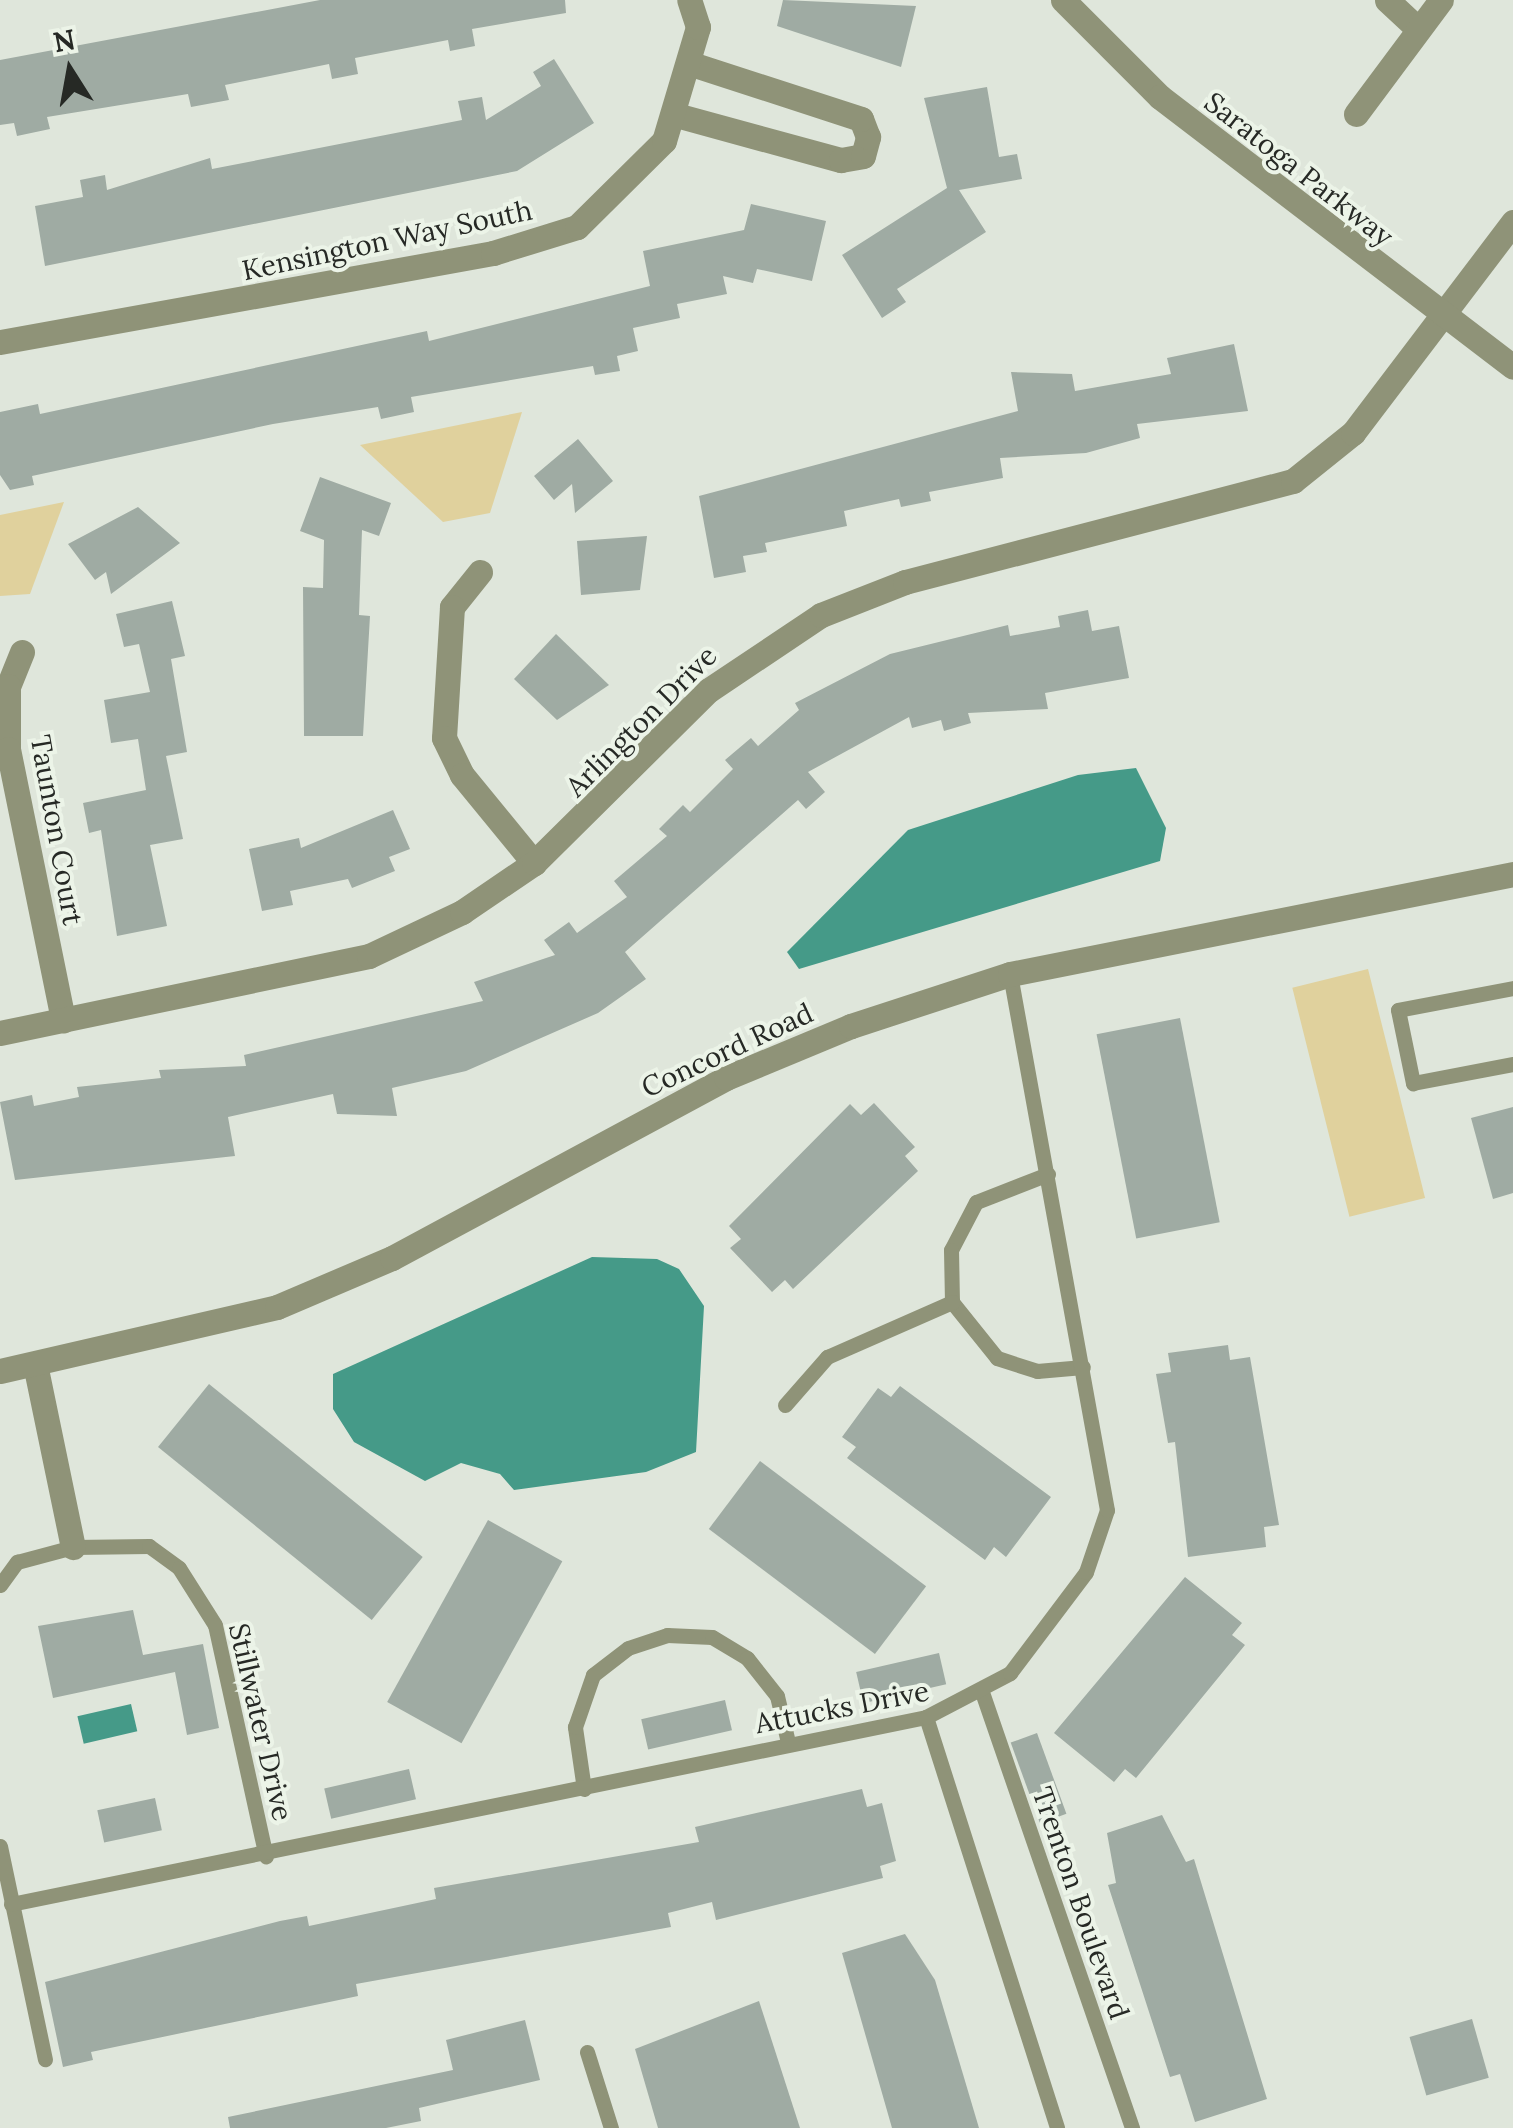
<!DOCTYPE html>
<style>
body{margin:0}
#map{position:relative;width:1513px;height:2128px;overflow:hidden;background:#dfe6db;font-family:Lora,serif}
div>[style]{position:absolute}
.green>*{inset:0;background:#e0d19d;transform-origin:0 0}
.water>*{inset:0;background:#459a88;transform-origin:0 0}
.building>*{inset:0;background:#9faba3;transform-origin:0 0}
.service>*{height:15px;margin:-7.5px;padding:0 7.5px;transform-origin:7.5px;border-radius:7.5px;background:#8f9378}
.minor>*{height:25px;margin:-12.5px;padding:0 12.5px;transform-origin:12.5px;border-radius:12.5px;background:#8f9378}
.tertiary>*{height:25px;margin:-12.5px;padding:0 12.5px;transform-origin:12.5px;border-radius:12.5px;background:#8f9378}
span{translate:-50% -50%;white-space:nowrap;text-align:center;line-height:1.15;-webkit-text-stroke:8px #ecf4e8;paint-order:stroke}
.street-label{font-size:28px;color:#262925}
.north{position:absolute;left:20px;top:20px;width:100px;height:100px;-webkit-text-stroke:8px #ecf4e8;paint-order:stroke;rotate:349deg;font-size:28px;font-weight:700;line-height:40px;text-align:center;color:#262925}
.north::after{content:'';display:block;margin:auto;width:35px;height:45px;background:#262925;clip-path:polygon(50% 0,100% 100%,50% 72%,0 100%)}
</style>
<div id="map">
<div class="green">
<i style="clip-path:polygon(522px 412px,490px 513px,443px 522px,360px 445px)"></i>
<i style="clip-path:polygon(64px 502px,30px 594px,0 596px,0 515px)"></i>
<i style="left:1368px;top:969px;width:236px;height:78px;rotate:76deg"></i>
</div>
<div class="water">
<i style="clip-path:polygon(1136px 768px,1166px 828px,1160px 861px,799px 969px,787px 952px,908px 830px,1078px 775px)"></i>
<i style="clip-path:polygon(592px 1257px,657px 1259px,679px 1269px,704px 1306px,696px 1452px,646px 1472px,514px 1490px,500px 1474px,461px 1463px,425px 1481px,354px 1442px,333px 1409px,333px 1374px)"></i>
<i style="left:131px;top:1704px;width:28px;height:55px;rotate:77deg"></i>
</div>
<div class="building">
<i style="clip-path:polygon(320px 0,565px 0,566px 13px,472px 29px,475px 46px,450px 51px,448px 40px,355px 58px,358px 74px,332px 79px,329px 64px,225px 85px,229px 100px,191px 107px,188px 94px,47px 117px,50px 129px,17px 136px,14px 123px,0 125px,0 60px)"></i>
<i style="clip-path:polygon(783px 0,916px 6px,901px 67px,777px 26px)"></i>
<i style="clip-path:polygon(554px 59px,594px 123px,517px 171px,45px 266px,35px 206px,83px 197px,80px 180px,105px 175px,107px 190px,210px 158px,212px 169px,462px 120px,458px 101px,482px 97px,486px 120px,541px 86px,533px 72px)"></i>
<i style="clip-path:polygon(987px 87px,999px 157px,1017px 154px,1022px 179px,959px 190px,986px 232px,897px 289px,906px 302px,882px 318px,842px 255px,947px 188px,924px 98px)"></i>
<i style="clip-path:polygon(751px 204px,826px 221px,812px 281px,757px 269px,753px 283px,723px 276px,727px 294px,677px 304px,680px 318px,633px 328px,638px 351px,617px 356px,620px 371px,595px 375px,593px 366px,411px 397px,414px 412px,381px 419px,378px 407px,273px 424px,32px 476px,34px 485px,10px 490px,0 475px,0 412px,38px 404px,40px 414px,427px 331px,429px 341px,650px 286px,643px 251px,744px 230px)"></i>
<i style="clip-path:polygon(1234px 344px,1248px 411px,1137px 424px,1140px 438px,1086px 453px,1000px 458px,1003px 478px,929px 492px,931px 501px,901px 507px,899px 499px,844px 511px,847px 526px,765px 543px,767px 552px,743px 556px,746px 572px,714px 578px,699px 496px,1018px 411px,1011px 372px,1072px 374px,1075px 391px,1171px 374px,1167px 358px)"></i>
<i style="clip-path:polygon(578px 439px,613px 481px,575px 513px,572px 484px,554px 500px,534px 476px)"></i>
<i style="clip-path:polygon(320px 477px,391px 503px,379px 536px,362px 530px,359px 615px,370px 616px,363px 736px,304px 736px,303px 587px,323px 588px,324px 540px,300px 531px)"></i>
<i style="clip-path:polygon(138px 507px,180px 543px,111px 594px,106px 572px,95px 580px,68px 544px)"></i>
<i style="clip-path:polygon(647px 536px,640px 590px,581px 595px,577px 541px)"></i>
<i style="clip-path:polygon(172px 601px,185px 656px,171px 659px,187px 752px,166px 756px,183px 839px,150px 845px,167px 926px,117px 936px,101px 830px,89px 833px,83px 803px,146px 790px,138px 739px,111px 743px,104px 700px,150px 692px,139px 644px,124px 647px,116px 614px)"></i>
<i style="clip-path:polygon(1088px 610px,1092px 631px,1119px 626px,1129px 678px,1045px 693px,1048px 709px,968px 713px,971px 723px,944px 731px,941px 720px,912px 728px,909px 717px,808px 772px,825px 792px,806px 809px,798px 800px,625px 952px,646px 979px,598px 1013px,466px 1071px,392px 1088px,397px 1116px,337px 1114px,333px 1094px,228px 1117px,235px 1156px,15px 1180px,0 1102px,32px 1095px,34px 1106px,79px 1097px,77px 1087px,161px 1078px,159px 1070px,246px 1066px,244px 1055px,483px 1001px,474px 982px,555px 955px,544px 940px,569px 922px,577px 933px,627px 897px,614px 881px,667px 836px,659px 829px,683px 805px,690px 812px,733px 769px,725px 760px,751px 738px,758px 746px,799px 710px,795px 703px,890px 654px,1008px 625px,1010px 636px,1060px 627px,1058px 616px)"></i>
<i style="clip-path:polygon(556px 634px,609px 685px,557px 720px,514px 679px)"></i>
<i style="clip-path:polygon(393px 810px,410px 849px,389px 857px,395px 871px,352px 888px,348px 879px,290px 891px,293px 905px,262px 911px,249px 849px,299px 838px,301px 848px)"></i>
<i style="left:1180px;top:1018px;width:208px;height:85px;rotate:79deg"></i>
<i style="clip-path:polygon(874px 1103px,915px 1147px,905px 1156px,918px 1171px,793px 1289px,785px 1280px,772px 1292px,730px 1248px,741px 1239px,729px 1226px,850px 1104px,861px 1115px)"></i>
<i style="clip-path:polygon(1513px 1107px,1513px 1193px,1493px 1199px,1471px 1118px)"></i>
<i style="clip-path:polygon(1228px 1345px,1230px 1360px,1250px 1357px,1279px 1525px,1264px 1527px,1266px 1547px,1188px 1557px,1175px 1442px,1168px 1443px,1156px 1374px,1171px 1372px,1168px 1353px)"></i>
<i style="left:209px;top:1384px;width:275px;height:81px;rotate:39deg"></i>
<i style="clip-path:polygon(900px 1386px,1051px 1497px,1006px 1557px,994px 1547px,985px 1560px,847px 1458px,856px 1447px,842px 1437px,878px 1388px,891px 1397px)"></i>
<i style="left:760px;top:1461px;width:208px;height:85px;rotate:37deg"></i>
<i style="left:488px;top:1520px;width:85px;height:208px;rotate:29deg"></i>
<i style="clip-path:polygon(1185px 1577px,1242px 1623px,1232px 1635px,1245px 1645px,1136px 1778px,1125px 1769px,1114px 1782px,1054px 1733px)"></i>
<i style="clip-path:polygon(133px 1610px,143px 1655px,203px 1644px,219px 1728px,187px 1735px,175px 1672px,53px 1698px,38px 1626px)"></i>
<i style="left:939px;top:1653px;width:32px;height:85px;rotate:77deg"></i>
<i style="left:725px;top:1700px;width:31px;height:86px;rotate:77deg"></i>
<i style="left:1037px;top:1733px;width:86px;height:28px;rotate:70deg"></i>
<i style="left:409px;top:1769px;width:31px;height:87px;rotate:77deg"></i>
<i style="clip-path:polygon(862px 1789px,867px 1807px,882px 1803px,896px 1861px,880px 1866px,883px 1878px,716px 1920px,712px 1902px,668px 1913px,671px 1927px,356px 1984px,358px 1996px,91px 2052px,93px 2060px,63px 2067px,45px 1982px,280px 1921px,307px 1916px,309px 1926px,436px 1899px,434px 1888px,699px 1842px,695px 1827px)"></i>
<i style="left:155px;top:1798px;width:33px;height:59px;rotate:78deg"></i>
<i style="clip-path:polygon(1162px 1815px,1186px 1862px,1194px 1859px,1267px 2099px,1195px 2122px,1180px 2074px,1170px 2077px,1108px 1885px,1116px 1883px,1107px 1833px)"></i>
<i style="clip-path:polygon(905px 1934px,935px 1980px,979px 2128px,892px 2128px,842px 1953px)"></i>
<i style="clip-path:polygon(759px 2001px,800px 2128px,658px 2128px,635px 2049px)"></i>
<i style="left:1472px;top:2019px;width:61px;height:65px;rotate:74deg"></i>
<i style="clip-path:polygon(525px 2020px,540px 2080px,419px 2108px,421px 2121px,386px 2128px,230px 2128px,228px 2117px,453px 2070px,446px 2040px)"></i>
</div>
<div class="service">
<i style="left:1513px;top:988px;width:117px;rotate:169.2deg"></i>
<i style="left:1398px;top:1010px;width:75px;rotate:78.4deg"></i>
<i style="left:1413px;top:1083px;width:102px;rotate:-10.8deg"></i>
<i style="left:1048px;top:1174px;width:77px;rotate:158.7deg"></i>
<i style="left:976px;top:1202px;width:54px;rotate:117.5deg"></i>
<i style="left:951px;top:1250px;width:52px;rotate:88.9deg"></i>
<i style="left:952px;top:1302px;width:72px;rotate:51.2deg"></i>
<i style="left:997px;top:1358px;width:42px;rotate:18deg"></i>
<i style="left:1037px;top:1371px;width:46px;rotate:-5deg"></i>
<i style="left:785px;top:1405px;width:64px;rotate:-48.8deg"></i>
<i style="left:827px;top:1357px;width:137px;rotate:-23.7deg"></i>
<i style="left:0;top:1585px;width:29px;rotate:-54deg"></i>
<i style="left:17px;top:1562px;width:58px;rotate:-15deg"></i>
<i style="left:73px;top:1547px;width:76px;rotate:-0.8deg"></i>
<i style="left:149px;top:1546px;width:37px;rotate:36deg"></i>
<i style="left:179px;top:1568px;width:67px;rotate:57.7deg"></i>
<i style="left:215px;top:1625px;width:237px;rotate:77.6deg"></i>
<i style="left:983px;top:1695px;width:458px;rotate:71deg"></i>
<i style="left:926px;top:1717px;width:431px;rotate:72.3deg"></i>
<i style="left:584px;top:1789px;width:63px;rotate:-98.3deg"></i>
<i style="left:575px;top:1727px;width:55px;rotate:-70.9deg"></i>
<i style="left:593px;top:1675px;width:44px;rotate:-37.6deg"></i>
<i style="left:628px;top:1648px;width:41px;rotate:-18.4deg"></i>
<i style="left:667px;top:1635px;width:45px;rotate:2.5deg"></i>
<i style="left:712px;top:1637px;width:41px;rotate:31deg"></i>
<i style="left:747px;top:1658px;width:48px;rotate:51.7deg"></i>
<i style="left:777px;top:1696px;width:47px;rotate:76.6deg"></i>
<i style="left:0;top:1846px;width:218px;rotate:78.1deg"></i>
<i style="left:11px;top:1904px;width:934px;rotate:-11.55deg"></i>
<i style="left:926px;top:1717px;width:95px;rotate:-27.6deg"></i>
<i style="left:1010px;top:1673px;width:126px;rotate:-53deg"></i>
<i style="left:1086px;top:1572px;width:65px;rotate:-71.3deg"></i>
<i style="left:1107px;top:1510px;width:545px;rotate:-100.26deg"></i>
<i style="left:587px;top:2052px;width:80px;rotate:72.5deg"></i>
</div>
<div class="minor">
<i style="left:1387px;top:0;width:42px;rotate:43.1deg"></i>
<i style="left:1356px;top:114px;width:142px;rotate:-53.3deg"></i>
<i style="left:676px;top:115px;width:171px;rotate:15.3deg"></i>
<i style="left:841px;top:160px;width:22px;rotate:-10deg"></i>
<i style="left:863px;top:156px;width:20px;rotate:-75deg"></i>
<i style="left:868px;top:137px;width:19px;rotate:-111deg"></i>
<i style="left:861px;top:119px;width:181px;rotate:-162deg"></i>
<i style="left:0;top:342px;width:501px;rotate:-10.23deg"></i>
<i style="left:493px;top:253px;width:88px;rotate:-17.2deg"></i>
<i style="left:577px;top:227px;width:122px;rotate:-44.7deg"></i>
<i style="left:664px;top:141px;width:119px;rotate:-73.4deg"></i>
<i style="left:698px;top:27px;width:28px;rotate:-108deg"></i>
<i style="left:480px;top:572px;width:45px;rotate:128.7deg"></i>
<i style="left:452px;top:607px;width:131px;rotate:93.5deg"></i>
<i style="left:444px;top:738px;width:41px;rotate:64.1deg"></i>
<i style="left:462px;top:775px;width:114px;rotate:50.7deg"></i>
<i style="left:22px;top:652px;width:37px;rotate:112deg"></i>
<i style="left:8px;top:686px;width:63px;rotate:90deg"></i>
<i style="left:8px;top:749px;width:277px;rotate:78.5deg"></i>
<i style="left:0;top:1033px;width:377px;rotate:-11.8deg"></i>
<i style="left:369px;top:956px;width:103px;rotate:-25.3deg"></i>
<i style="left:462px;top:912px;width:87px;rotate:-34.2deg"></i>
<i style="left:534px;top:863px;width:246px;rotate:-44.7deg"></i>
<i style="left:709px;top:690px;width:135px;rotate:-33.8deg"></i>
<i style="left:821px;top:615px;width:90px;rotate:-21.4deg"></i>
<i style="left:905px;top:582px;width:401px;rotate:-14.6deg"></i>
<i style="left:1293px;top:481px;width:77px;rotate:-38.7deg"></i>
<i style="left:1353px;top:433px;width:265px;rotate:-52.8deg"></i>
<i style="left:35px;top:1364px;width:187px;rotate:78.3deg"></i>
<i style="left:0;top:1371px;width:284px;rotate:-13deg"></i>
<i style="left:277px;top:1307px;width:125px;rotate:-23.1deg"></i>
<i style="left:392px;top:1258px;width:379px;rotate:-28.3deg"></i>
<i style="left:726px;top:1078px;width:135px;rotate:-22.6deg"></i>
<i style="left:851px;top:1026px;width:167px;rotate:-18.1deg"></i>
<i style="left:1010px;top:974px;width:513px;rotate:-11.24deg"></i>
</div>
<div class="tertiary">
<i style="left:1063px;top:0;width:137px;rotate:45deg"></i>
<i style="left:1160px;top:97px;width:444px;rotate:37.4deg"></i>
</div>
<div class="street-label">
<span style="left:1299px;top:169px;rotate:38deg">Saratoga Parkway</span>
<span style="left:387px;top:240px;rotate:-12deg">Kensington Way South</span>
<span style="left:641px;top:721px;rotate:-45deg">Arlington Drive</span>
<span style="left:57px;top:830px;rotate:80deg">Taunton Court</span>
<span style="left:727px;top:1050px;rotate:-25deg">Concord Road</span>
<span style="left:842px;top:1707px;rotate:-11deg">Attucks Drive</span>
<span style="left:261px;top:1722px;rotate:77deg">Stillwater Drive</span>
<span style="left:1081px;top:1903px;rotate:71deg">Trenton Boulevard</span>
</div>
<div class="north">N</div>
</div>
